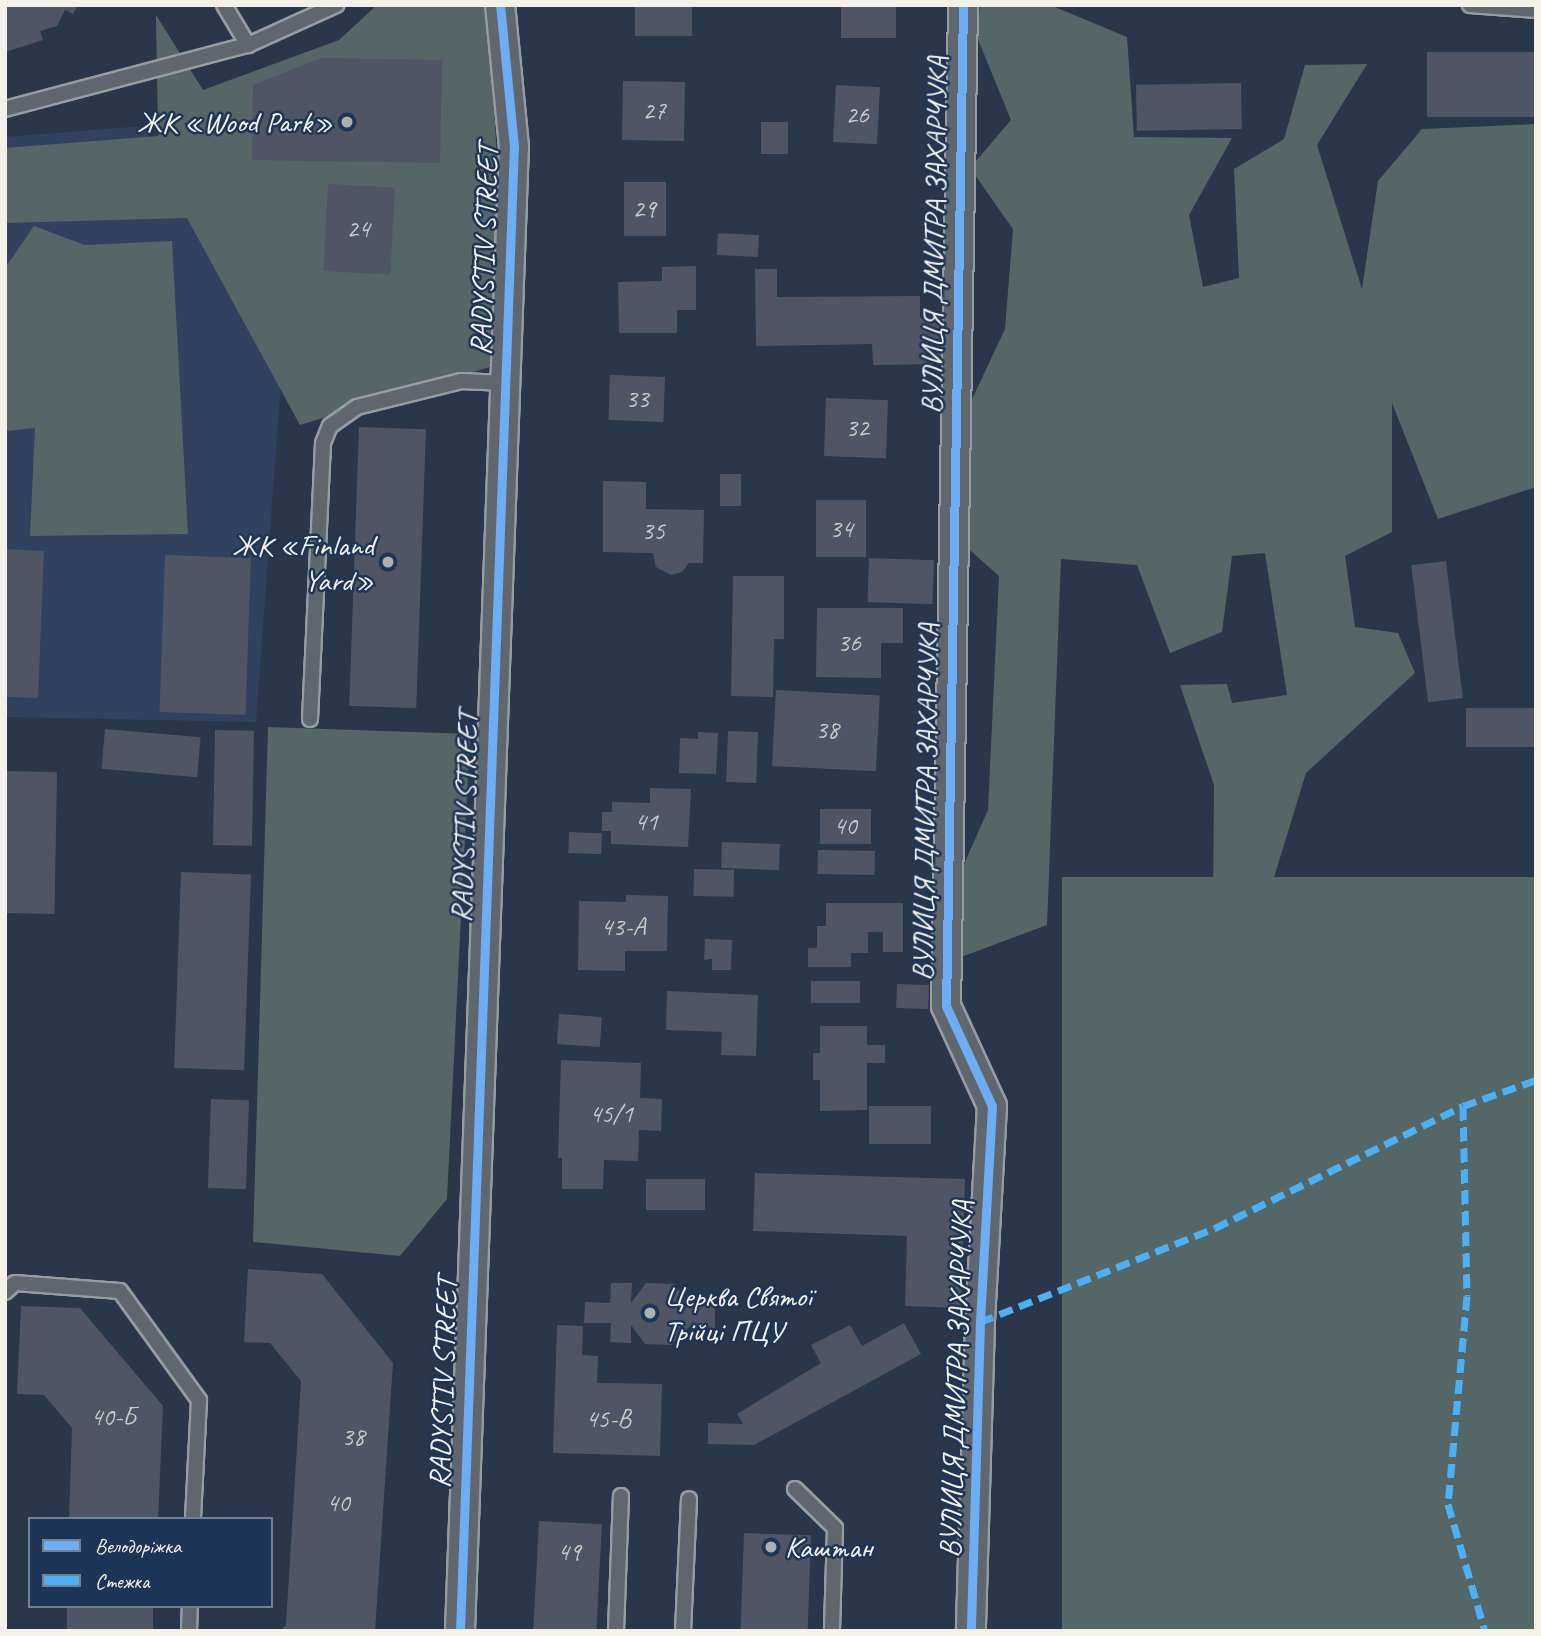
<!DOCTYPE html>
<meta charset="utf-8">
<style>
body{margin:0}
#map{position:relative;width:1541px;height:1636px;overflow:hidden;background:#2a374a;font-family:Caveat,sans-serif}
div>[style]{position:absolute}
.built>*{inset:0;background:#314160}
.green>*{inset:0;background:#546766;transform-origin:0 0}
.building>*{inset:0;background:#4f5564;transform-origin:0 0}
.roads{filter:drop-shadow(2px 0 #979ca3) drop-shadow(-2px 0 #979ca3) drop-shadow(0 2px #979ca3) drop-shadow(0 -2px #979ca3)}
.lane>*{height:14px;margin:-7px;padding:0 7px;transform-origin:7px;border-radius:7px;background:#60666e}
.street>*{height:28px;margin:-14px;padding:0 14px;transform-origin:14px;border-radius:14px;background:#60666e}
.quiet>*{height:7px;margin-top:-3.5px;transform-origin:0;background:repeating-linear-gradient(90deg,#4cb0f7 0 14px,transparent 0 21px)}
.cycleway>*{height:9px;margin:-4.5px;padding:0 4.5px;transform-origin:4.5px;border-radius:4.5px;background:#6dadf4}
.dots>*{width:19px;height:19px;translate:-50% -50%;box-sizing:border-box;border:4px solid #1d3557;border-radius:50%}
span{translate:-50% -50%;white-space:nowrap;text-align:center;line-height:1.15;-webkit-text-stroke:5px #1d3557;paint-order:stroke}
.number-label{font-size:26px;color:#cbcac7}
.number-label span{-webkit-text-stroke-width:0}
.poi-label{font-size:30px;color:#f4f1e8}
.right{translate:-100% -50%;text-align:right}
.left{translate:0 -50%;text-align:left}
.street-label{font-size:30px;color:#f4f1e8}
.frame{position:absolute;inset:0;border:7px solid #f4f1e8;pointer-events:none}
.legend{position:absolute;left:28px;top:1517px;width:245px;height:91px;box-sizing:border-box;background:#1d3557;border:2px solid #738091;margin:0;padding:9px 12px;list-style:none;font-size:21px;color:#f4f1e8}
.legend li{display:flex;align-items:center;gap:14px;height:35px}
.legend b{width:35px;border:2px solid #738091}
</style>
<div id="map">
<div class="built">
<i style="clip-path:polygon(144px 126px,281px 382px,256px 722px,5px 717px,5px 137px)"></i>
</div>
<div class="green">
<i style="clip-path:polygon(377px 5px,484px 5px,490px 35px,499px 194px,493px 366px,300px 425px,187px 218px,5px 223px,5px 148px,158px 136px,156px 15px,203px 90px,339px 40px)"></i>
<i style="clip-path:polygon(980px 5px,1050px 5px,1127px 37px,1134px 137px,1232px 138px,1189px 215px,1203px 287px,1239px 278px,1234px 169px,1284px 139px,1305px 65px,1367px 64px,1317px 145px,1362px 289px,1378px 181px,1422px 129px,1536px 124px,1536px 487px,1438px 519px,1392px 403px,1392px 532px,1345px 556px,1355px 627px,1398px 633px,1415px 673px,1306px 773px,1272px 884px,1213px 904px,1214px 785px,1180px 685px,1227px 684px,1232px 703px,1287px 695px,1265px 553px,1232px 556px,1222px 632px,1170px 653px,1137px 565px,1061px 559px,1047px 925px,956px 959px,957px 880px,988px 810px,999px 576px,963px 544px,967px 410px,1005px 329px,1013px 229px,970px 168px,1011px 120px,977px 37px)"></i>
<i style="clip-path:polygon(34px 226px,85px 245px,172px 241px,188px 534px,30px 536px,35px 428px,5px 431px,5px 268px)"></i>
<i style="clip-path:polygon(268px 727px,470px 734px,447px 1199px,400px 1256px,253px 1242px)"></i>
<i style="left:1536px;top:877px;width:754px;height:474px;rotate:90deg"></i>
</div>
<div class="building">
<i style="clip-path:polygon(5px 5px,78px 5px,73px 14px,65px 10px,57px 26px,40px 31px,43px 40px,5px 52px)"></i>
<i style="left:635px;top:5px;width:57px;height:31px"></i>
<i style="left:841px;top:5px;width:55px;height:33px"></i>
<i style="left:1536px;top:52px;width:65px;height:109px;rotate:90deg"></i>
<i style="clip-path:polygon(321px 58px,442px 60px,440px 163px,252px 160px,253px 85px)"></i>
<i style="left:623px;top:81px;width:62px;height:59px;rotate:1deg"></i>
<i style="left:1241px;top:83px;width:46px;height:105px;rotate:89deg"></i>
<i style="left:836px;top:85px;width:44px;height:57px;rotate:3deg"></i>
<i style="left:761px;top:122px;width:27px;height:32px"></i>
<i style="left:624px;top:182px;width:42px;height:54px"></i>
<i style="left:328px;top:184px;width:67px;height:87px;rotate:3deg"></i>
<i style="left:718px;top:233px;width:41px;height:22px;rotate:3deg"></i>
<i style="clip-path:polygon(696px 266px,696px 310px,677px 310px,677px 333px,619px 333px,618px 282px,662px 281px,662px 267px)"></i>
<i style="clip-path:polygon(755px 269px,777px 269px,777px 297px,920px 296px,920px 318px,945px 317px,946px 364px,873px 365px,872px 344px,756px 346px)"></i>
<i style="left:610px;top:375px;width:55px;height:45px;rotate:2deg"></i>
<i style="left:826px;top:398px;width:62px;height:58px;rotate:2deg"></i>
<i style="left:359px;top:427px;width:67px;height:279px;rotate:2deg"></i>
<i style="left:720px;top:474px;width:21px;height:32px"></i>
<i style="clip-path:polygon(603px 481px,646px 482px,646px 509px,704px 510px,703px 563px,689px 563px,682px 572px,671px 575px,656px 567px,653px 553px,603px 552px)"></i>
<i style="left:816px;top:500px;width:50px;height:57px"></i>
<i style="clip-path:polygon(5px 549px,44px 551px,38px 698px,5px 697px)"></i>
<i style="left:165px;top:555px;width:86px;height:157px;rotate:2deg"></i>
<i style="left:869px;top:558px;width:65px;height:44px;rotate:2deg"></i>
<i style="left:1446px;top:561px;width:138px;height:35px;rotate:83deg"></i>
<i style="clip-path:polygon(733px 576px,784px 576px,784px 639px,774px 639px,773px 697px,731px 696px)"></i>
<i style="clip-path:polygon(817px 608px,903px 608px,903px 643px,881px 643px,881px 678px,816px 677px)"></i>
<i style="left:776px;top:690px;width:104px;height:76px;rotate:3deg"></i>
<i style="left:1536px;top:708px;width:39px;height:70px;rotate:90deg"></i>
<i style="left:105px;top:729px;width:96px;height:40px;rotate:5deg"></i>
<i style="left:215px;top:730px;width:39px;height:115px;rotate:1deg"></i>
<i style="left:728px;top:731px;width:30px;height:51px;rotate:2deg"></i>
<i style="clip-path:polygon(698px 732px,718px 733px,716px 774px,679px 773px,680px 738px,698px 739px)"></i>
<i style="left:5px;top:771px;width:52px;height:142px;rotate:1deg"></i>
<i style="clip-path:polygon(650px 788px,691px 789px,688px 847px,611px 844px,611px 831px,602px 831px,602px 812px,612px 812px,612px 802px,650px 803px)"></i>
<i style="left:820px;top:809px;width:51px;height:35px"></i>
<i style="left:569px;top:832px;width:33px;height:21px;rotate:2deg"></i>
<i style="left:722px;top:842px;width:58px;height:26px;rotate:2deg"></i>
<i style="left:818px;top:850px;width:57px;height:24px;rotate:1deg"></i>
<i style="left:694px;top:869px;width:40px;height:27px;rotate:1deg"></i>
<i style="left:181px;top:872px;width:70px;height:196px;rotate:2deg"></i>
<i style="clip-path:polygon(626px 895px,668px 896px,667px 951px,625px 951px,625px 971px,578px 970px,579px 901px,626px 902px)"></i>
<i style="clip-path:polygon(826px 903px,903px 903px,903px 952px,883px 952px,883px 932px,868px 932px,868px 953px,851px 953px,851px 967px,808px 967px,808px 948px,817px 948px,817px 926px,826px 926px)"></i>
<i style="clip-path:polygon(705px 939px,732px 940px,731px 970px,712px 970px,712px 959px,704px 960px)"></i>
<i style="left:811px;top:981px;width:49px;height:22px"></i>
<i style="left:897px;top:984px;width:32px;height:24px;rotate:2deg"></i>
<i style="clip-path:polygon(667px 991px,758px 995px,756px 1056px,721px 1055px,722px 1032px,666px 1030px)"></i>
<i style="left:559px;top:1014px;width:43px;height:30px;rotate:4deg"></i>
<i style="clip-path:polygon(820px 1026px,867px 1026px,867px 1045px,885px 1045px,885px 1063px,867px 1063px,867px 1110px,820px 1111px,820px 1080px,813px 1080px,813px 1053px,820px 1053px)"></i>
<i style="clip-path:polygon(561px 1060px,641px 1063px,640px 1098px,662px 1099px,661px 1131px,639px 1130px,638px 1161px,604px 1160px,603px 1189px,562px 1189px,562px 1158px,558px 1158px)"></i>
<i style="left:211px;top:1099px;width:38px;height:89px;rotate:2deg"></i>
<i style="left:869px;top:1106px;width:62px;height:38px"></i>
<i style="clip-path:polygon(755px 1173px,965px 1179px,961px 1308px,905px 1306px,907px 1236px,753px 1231px)"></i>
<i style="left:646px;top:1179px;width:59px;height:31px"></i>
<i style="clip-path:polygon(248px 1269px,322px 1274px,393px 1363px,375px 1631px,280px 1631px,286px 1625px,301px 1381px,270px 1343px,244px 1342px)"></i>
<i style="clip-path:polygon(611px 1283px,632px 1283px,631px 1303px,646px 1283px,674px 1284px,690px 1303px,715px 1304px,715px 1328px,689px 1327px,671px 1345px,645px 1344px,631px 1325px,631px 1343px,610px 1342px,611px 1323px,584px 1323px,585px 1302px,610px 1303px)"></i>
<i style="clip-path:polygon(21px 1306px,80px 1308px,163px 1406px,158px 1519px,69px 1519px,72px 1428px,44px 1395px,17px 1394px)"></i>
<i style="clip-path:polygon(904px 1323px,921px 1354px,754px 1445px,708px 1444px,708px 1423px,743px 1424px,737px 1414px,821px 1363px,811px 1345px,850px 1325px,862px 1346px)"></i>
<i style="clip-path:polygon(557px 1325px,583px 1326px,582px 1355px,598px 1356px,597px 1383px,662px 1384px,660px 1456px,553px 1453px)"></i>
<i style="left:539px;top:1521px;width:63px;height:110px;rotate:3deg"></i>
<i style="left:744px;top:1533px;width:67px;height:98px;rotate:2deg"></i>
<i style="left:67px;top:1606px;width:86px;height:25px"></i>
</div>
<div class="roads">
<div class="lane">
<i style="left:224px;top:5px;width:47px;rotate:59deg"></i>
<i style="left:248px;top:45px;width:97px;rotate:-24.4deg"></i>
<i style="left:1470px;top:5px;width:66px;rotate:4.3deg"></i>
<i style="left:5px;top:109px;width:251px;rotate:-14.8deg"></i>
<i style="left:310px;top:719px;width:276px;rotate:-87.3deg"></i>
<i style="left:323px;top:443px;width:18px;rotate:-68deg"></i>
<i style="left:330px;top:426px;width:33px;rotate:-35deg"></i>
<i style="left:357px;top:407px;width:107px;rotate:-14deg"></i>
<i style="left:461px;top:381px;width:44px;rotate:2.6deg"></i>
<i style="left:5px;top:1292px;width:13px;rotate:-42deg"></i>
<i style="left:15px;top:1283px;width:105px;rotate:4.4deg"></i>
<i style="left:120px;top:1291px;width:135px;rotate:54.1deg"></i>
<i style="left:199px;top:1400px;width:119px;rotate:92.9deg"></i>
<i style="left:795px;top:1489px;width:56px;rotate:44.3deg"></i>
<i style="left:835px;top:1528px;width:103px;rotate:91.7deg"></i>
<i style="left:189px;top:1631px;width:25px;rotate:-88deg"></i>
<i style="left:616px;top:1631px;width:135px;rotate:-87.9deg"></i>
<i style="left:683px;top:1631px;width:132px;rotate:-87.4deg"></i>
</div>
<div class="street">
<i style="left:963px;top:5px;width:1001px;rotate:90.97deg"></i>
<i style="left:946px;top:1006px;width:110px;rotate:65.3deg"></i>
<i style="left:992px;top:1106px;width:216px;rotate:93.2deg"></i>
<i style="left:980px;top:1322px;width:309px;rotate:91.7deg"></i>
<i style="left:460px;top:1631px;width:1485px;rotate:-87.92deg"></i>
<i style="left:514px;top:147px;width:143px;rotate:-95.6deg"></i>
</div>
</div>
<div class="quiet">
<i style="left:1463px;top:1106px;width:190px;rotate:88.8deg"></i>
<i style="left:1467px;top:1296px;width:209px;rotate:95.2deg"></i>
<i style="left:1448px;top:1504px;width:132px;rotate:73.8deg"></i>
<i style="left:980px;top:1322px;width:253px;rotate:-21.8deg"></i>
<i style="left:1215px;top:1228px;width:276px;rotate:-26.2deg"></i>
<i style="left:1463px;top:1106px;width:77px;rotate:-19.6deg"></i>
</div>
<div class="cycleway">
<i style="left:963px;top:5px;width:1001px;rotate:90.97deg"></i>
<i style="left:946px;top:1006px;width:110px;rotate:65.3deg"></i>
<i style="left:992px;top:1106px;width:216px;rotate:93.2deg"></i>
<i style="left:980px;top:1322px;width:309px;rotate:91.7deg"></i>
<i style="left:460px;top:1631px;width:1485px;rotate:-87.92deg"></i>
<i style="left:514px;top:147px;width:143px;rotate:-95.6deg"></i>
</div>
<div class="dots">
<i style="left:347px;top:122px;background:#adb0b1"></i>
<i style="left:388px;top:562px;background:#adb0b1"></i>
<i style="left:650px;top:1313px;background:#adb0b1"></i>
<i style="left:771px;top:1547px;background:#adb0b1"></i>
</div>
<div class="number-label">
<span style="left:654px;top:111px">27</span>
<span style="left:857px;top:115px">26</span>
<span style="left:644px;top:209px">29</span>
<span style="left:358px;top:229px">24</span>
<span style="left:637px;top:399px">33</span>
<span style="left:857px;top:428px">32</span>
<span style="left:841px;top:529px">34</span>
<span style="left:653px;top:531px">35</span>
<span style="left:849px;top:643px">36</span>
<span style="left:827px;top:730px">38</span>
<span style="left:646px;top:822px">41</span>
<span style="left:845px;top:826px">40</span>
<span style="left:623px;top:927px">43-А</span>
<span style="left:611px;top:1114px">45/1</span>
<span style="left:113px;top:1417px">40-Б</span>
<span style="left:608px;top:1419px">45-В</span>
<span style="left:353px;top:1437px">38</span>
<span style="left:338px;top:1503px">40</span>
<span style="left:569px;top:1552px">49</span>
</div>
<div class="poi-label">
<span class="right" style="left:333px;top:122px">ЖК «Wood Park»</span>
<span class="right" style="left:374px;top:562px">ЖК «Finland<br>Yard»</span>
<span class="left" style="left:664px;top:1313px">Церква Святої<br>Трійці ПЦУ</span>
<span class="left" style="left:785px;top:1547px">Каштан</span>
</div>
<div class="street-label">
<span style="left:934px;top:235px;rotate:-89deg">ВУЛИЦЯ ДМИТРА ЗАХАРЧУКА</span>
<span style="left:484px;top:250px;rotate:-88deg">RADYSTIV STREET</span>
<span style="left:925px;top:802px;rotate:-89deg">ВУЛИЦЯ ДМИТРА ЗАХАРЧУКА</span>
<span style="left:464px;top:817px;rotate:-88deg">RADYSTIV STREET</span>
<span style="left:956px;top:1379px;rotate:-88deg">ВУЛИЦЯ ДМИТРА ЗАХАРЧУКА</span>
<span style="left:443px;top:1383px;rotate:-88deg">RADYSTIV STREET</span>
</div>
<div class="frame"></div>
<ul class="legend">
<li><b style="height:9px;background:#6dadf4"></b>Велодоріжка</li>
<li><b style="height:9px;background:#4cb0f7"></b>Стежка</li>
</ul>
</div>
